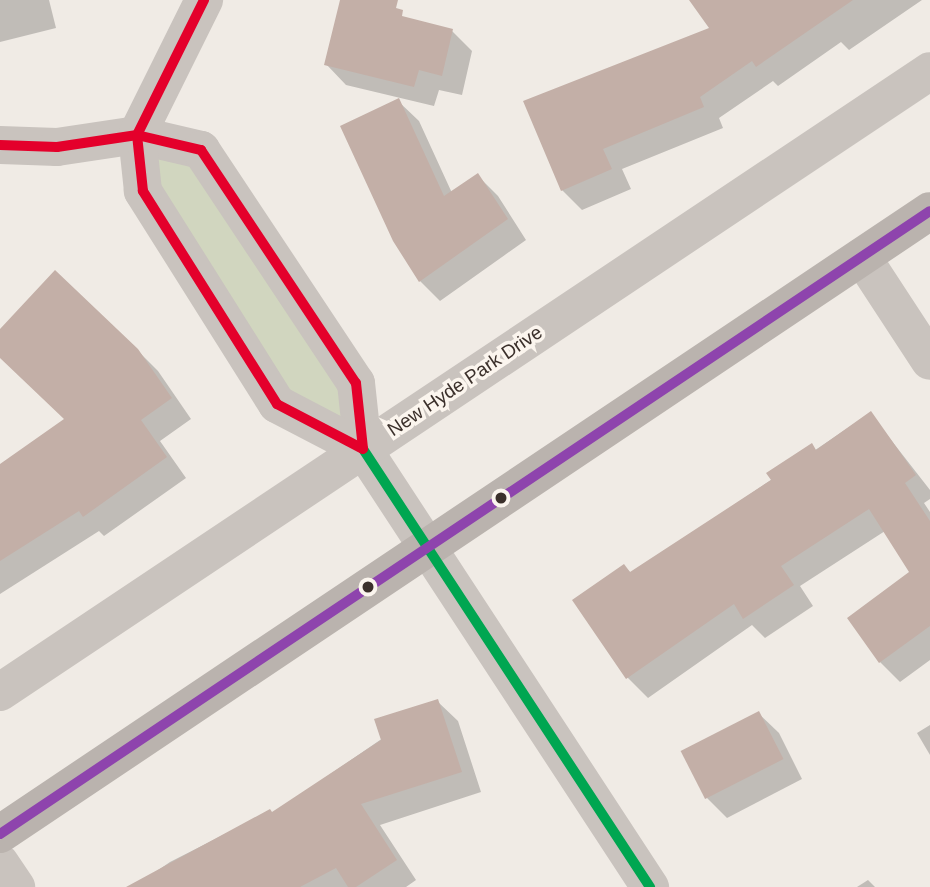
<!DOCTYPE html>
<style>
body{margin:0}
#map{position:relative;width:930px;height:887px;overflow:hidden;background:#f0ebe5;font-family:Arial,sans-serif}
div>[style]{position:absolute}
.green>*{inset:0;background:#d1d6bf}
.shadow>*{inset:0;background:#0003}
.building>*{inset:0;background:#c3afa7;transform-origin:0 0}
.street>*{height:38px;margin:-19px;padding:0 19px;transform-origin:19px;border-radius:19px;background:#c9c3be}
.secondary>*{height:38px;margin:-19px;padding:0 19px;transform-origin:19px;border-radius:19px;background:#bab3ae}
.bus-1>*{height:10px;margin:-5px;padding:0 5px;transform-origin:5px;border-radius:5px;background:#00a651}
.bus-2>*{height:10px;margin:-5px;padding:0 5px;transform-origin:5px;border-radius:5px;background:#8e44ad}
.bus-3>*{height:10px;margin:-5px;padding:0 5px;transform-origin:5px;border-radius:5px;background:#e4002b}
.dots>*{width:19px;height:19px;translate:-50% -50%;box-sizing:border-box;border:4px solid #fbf5ee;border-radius:50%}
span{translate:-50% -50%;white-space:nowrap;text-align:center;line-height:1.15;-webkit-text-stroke:7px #fbf5ee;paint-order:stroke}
.street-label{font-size:19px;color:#3b302b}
</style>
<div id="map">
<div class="green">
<i style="clip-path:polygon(144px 143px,195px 157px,348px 385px,355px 437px,285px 402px,150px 193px)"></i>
</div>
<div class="shadow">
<i style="clip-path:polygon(0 0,49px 0,56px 28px,0 42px)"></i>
<i style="clip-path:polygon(711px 0,922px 0,849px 50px,841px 42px,778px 86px,773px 81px,719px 118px,723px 128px,622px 169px,631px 189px,582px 210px,562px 190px,712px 29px)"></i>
<i style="clip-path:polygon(452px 31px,472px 51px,462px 95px,439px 90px,434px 106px,346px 85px,326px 64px)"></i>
<i style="clip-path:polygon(398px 101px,419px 121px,452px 193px,478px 176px,498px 196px,526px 240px,440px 301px,420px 281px)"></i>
<i style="clip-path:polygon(0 331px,137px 350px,158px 371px,191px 419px,160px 441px,186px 478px,104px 536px,99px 531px,0 594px,0 466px,66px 419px,0 356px)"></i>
<i style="clip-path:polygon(870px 413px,930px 490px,930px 499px,924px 503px,930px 512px,930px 660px,900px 682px,880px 662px,915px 570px,885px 531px,800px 586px,813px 606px,765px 638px,752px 625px,648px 698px,628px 678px,575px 600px,624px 566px,632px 574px)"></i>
<i style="clip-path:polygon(437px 701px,458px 721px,481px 792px,380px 825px,416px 880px,406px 887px,133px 887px,170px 862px,270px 811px,272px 814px)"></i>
<i style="clip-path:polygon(758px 713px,779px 733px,802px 779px,727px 818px,707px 798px)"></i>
<i style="clip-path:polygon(930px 725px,930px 755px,917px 733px)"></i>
<i style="clip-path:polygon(868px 880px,875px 887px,857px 887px)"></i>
</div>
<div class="building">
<i style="clip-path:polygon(340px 0,398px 0,396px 8px,403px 10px,402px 16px,453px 29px,442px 76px,419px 70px,414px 87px,324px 65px)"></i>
<i style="clip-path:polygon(689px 0,853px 0,756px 67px,752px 61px,700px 97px,704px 107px,603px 149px,612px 169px,561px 191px,523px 101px,709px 28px)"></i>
<i style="clip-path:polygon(399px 98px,444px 196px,478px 173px,508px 219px,419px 282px,393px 241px,340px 126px)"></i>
<i style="clip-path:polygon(55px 270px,138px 349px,172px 398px,141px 420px,167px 457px,83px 517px,79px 511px,0 561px,0 464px,64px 419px,0 358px,0 329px)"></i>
<i style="clip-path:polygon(871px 411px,916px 475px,905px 483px,930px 521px,930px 626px,879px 663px,847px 618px,909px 572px,869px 509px,781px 566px,794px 585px,743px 619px,734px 604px,626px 679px,572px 600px,624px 564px,630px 572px,771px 480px,766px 473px,812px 443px,816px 450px)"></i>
<i style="clip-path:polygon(438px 699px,462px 772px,361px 804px,397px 860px,356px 887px,348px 887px,336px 868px,300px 887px,126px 887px,270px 809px,272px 812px,381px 740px,374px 719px)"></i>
<i style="left:759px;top:711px;width:54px;height:88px;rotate:63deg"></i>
</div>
<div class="street">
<i style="left:0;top:145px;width:57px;rotate:2deg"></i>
<i style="left:57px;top:147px;width:81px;rotate:-8.5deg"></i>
<i style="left:137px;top:135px;width:66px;rotate:13.2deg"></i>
<i style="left:201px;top:150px;width:280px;rotate:56.4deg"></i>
<i style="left:356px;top:383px;width:66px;rotate:83.9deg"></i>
<i style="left:363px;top:449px;width:97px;rotate:-152.4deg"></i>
<i style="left:277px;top:404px;width:252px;rotate:-122.2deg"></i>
<i style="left:143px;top:191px;width:56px;rotate:-96.1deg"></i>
<i style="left:137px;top:135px;width:151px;rotate:-63.6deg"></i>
<i style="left:862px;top:257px;width:124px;rotate:56.8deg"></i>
<i style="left:363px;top:449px;width:524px;rotate:56.77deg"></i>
<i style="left:0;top:692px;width:1118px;rotate:-33.73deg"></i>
<i style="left:0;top:863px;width:29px;rotate:56deg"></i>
</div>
<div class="secondary">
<i style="left:0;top:834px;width:1119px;rotate:-33.82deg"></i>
</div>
<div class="bus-1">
<i style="left:363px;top:449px;width:524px;rotate:56.77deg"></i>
</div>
<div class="bus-2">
<i style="left:0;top:834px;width:1119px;rotate:-33.82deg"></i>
</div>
<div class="bus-3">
<i style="left:0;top:145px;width:57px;rotate:2deg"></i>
<i style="left:57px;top:147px;width:81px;rotate:-8.5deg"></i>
<i style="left:137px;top:135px;width:66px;rotate:13.2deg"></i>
<i style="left:201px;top:150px;width:280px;rotate:56.4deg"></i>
<i style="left:356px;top:383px;width:66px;rotate:83.9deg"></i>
<i style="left:363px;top:449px;width:97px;rotate:-152.4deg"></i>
<i style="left:277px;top:404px;width:252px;rotate:-122.2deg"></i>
<i style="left:143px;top:191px;width:56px;rotate:-96.1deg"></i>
<i style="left:137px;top:135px;width:151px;rotate:-63.6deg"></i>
</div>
<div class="dots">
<i style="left:501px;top:498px;background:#3b302b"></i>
<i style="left:368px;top:587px;background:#3b302b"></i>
</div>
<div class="street-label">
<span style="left:465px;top:381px;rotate:-34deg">New Hyde Park Drive</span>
</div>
</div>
